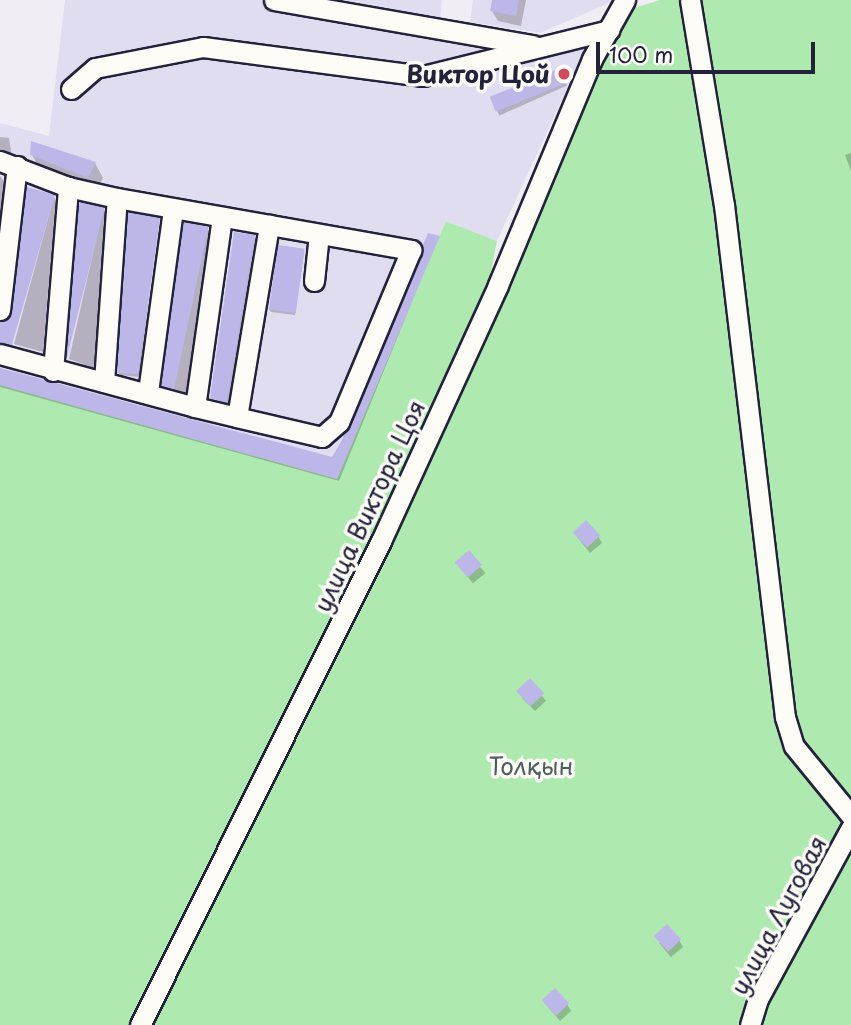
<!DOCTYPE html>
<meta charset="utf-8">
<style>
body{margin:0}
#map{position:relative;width:851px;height:1025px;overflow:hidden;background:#f0eef4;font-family:"Playpen Sans",sans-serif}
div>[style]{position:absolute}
.built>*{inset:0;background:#e1ddf0}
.green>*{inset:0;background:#aeeab0}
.shadow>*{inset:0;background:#0003;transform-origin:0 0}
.building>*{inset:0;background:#bdb6e8;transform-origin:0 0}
.roads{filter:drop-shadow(2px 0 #22223b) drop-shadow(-2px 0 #22223b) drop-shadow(0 2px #22223b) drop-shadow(0 -2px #22223b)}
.minor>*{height:19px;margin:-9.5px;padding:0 9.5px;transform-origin:9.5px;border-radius:9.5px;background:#fdfcf7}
.dots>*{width:19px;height:19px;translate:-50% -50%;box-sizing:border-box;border:4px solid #fdfcf7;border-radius:50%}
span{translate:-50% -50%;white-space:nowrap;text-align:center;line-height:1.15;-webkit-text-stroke:7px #fdfcf7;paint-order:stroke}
.poi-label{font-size:24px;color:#22223b;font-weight:700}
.right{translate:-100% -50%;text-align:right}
.street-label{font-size:24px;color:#22223b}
.park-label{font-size:24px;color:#4c5e5e}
.scale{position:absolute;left:596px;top:42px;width:219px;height:32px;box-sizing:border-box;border:4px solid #22223b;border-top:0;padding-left:9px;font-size:21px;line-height:24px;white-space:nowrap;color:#22223b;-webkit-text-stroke:5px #fdfcf7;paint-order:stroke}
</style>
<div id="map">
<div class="built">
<i style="clip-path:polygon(65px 0,442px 0,439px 32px,588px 43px,497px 241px,446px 221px,337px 479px,0 385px,0 123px,49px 136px)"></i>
<i style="clip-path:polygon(473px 0,616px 0,540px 33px,470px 22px)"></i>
</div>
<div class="green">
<i style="clip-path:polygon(660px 0,851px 0,851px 1025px,0 1025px,0 385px,337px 479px,446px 221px,497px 241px,489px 282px,628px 10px)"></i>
</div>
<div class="shadow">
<i style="clip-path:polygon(494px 0,526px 0,521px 26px,498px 21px,492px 11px)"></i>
<i style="left:560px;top:70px;width:17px;height:74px;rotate:66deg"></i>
<i style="clip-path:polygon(0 137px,9px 138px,12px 158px,0 158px)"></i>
<i style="clip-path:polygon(851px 153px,851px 171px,845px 155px)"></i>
<i style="clip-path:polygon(32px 155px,95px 163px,103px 178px,96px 192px,40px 169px)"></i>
<i style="clip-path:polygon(0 176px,7px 185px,0 242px)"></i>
<i style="clip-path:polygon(54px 197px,56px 200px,43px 352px,14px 344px)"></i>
<i style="clip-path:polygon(103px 209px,105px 212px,94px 368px,69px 359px)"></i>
<i style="clip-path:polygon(158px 220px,139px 377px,120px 375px,119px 373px)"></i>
<i style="clip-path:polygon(207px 228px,209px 231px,186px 393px,163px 385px)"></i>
<i style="clip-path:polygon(254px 237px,255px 240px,228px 404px,212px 398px)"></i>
<i style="clip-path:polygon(438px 238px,339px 481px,0 387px,0 370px,333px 459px)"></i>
<i style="clip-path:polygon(304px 251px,295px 315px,271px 312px,269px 309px)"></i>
<i style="clip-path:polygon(574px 533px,598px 536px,602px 543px,590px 553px)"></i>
<i style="left:469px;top:553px;width:26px;height:16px;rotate:51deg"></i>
<i style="clip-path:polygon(530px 681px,546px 701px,535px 711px,522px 698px)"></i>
<i style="clip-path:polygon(679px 940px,683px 947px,671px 957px,659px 943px)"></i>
<i style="clip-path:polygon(543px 1001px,567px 1004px,571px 1011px,560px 1021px)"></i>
</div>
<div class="building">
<i style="clip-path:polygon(492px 0,519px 0,516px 16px,490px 11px)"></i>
<i style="left:561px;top:68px;width:16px;height:77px;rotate:68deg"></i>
<i style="clip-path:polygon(31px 141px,96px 162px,88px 178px,30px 155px)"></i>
<i style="left:27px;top:187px;width:29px;height:159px;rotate:16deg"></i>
<i style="left:80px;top:202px;width:25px;height:159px;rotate:14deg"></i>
<i style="clip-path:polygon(128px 212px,160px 218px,138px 374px,117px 373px)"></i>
<i style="left:184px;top:222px;width:25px;height:165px;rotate:12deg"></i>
<i style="clip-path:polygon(234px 232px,255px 235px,227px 402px,210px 398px)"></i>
<i style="clip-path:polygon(428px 233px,440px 236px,337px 479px,0 385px,0 368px,332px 457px,350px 427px)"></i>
<i style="left:278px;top:245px;width:27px;height:65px;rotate:8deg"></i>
<i style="left:586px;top:520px;width:21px;height:18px;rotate:47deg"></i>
<i style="left:469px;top:550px;width:20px;height:19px;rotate:49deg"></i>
<i style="left:530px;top:678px;width:21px;height:19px;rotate:47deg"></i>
<i style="left:667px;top:924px;width:21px;height:18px;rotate:47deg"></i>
<i style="left:555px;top:988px;width:21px;height:18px;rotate:47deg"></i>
</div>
<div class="roads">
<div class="minor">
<i style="left:274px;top:0;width:263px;rotate:9.9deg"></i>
<i style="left:690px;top:0;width:208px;rotate:80.6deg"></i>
<i style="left:724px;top:205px;width:516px;rotate:83.21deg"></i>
<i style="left:785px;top:717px;width:30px;rotate:73deg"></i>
<i style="left:794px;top:746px;width:90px;rotate:50.8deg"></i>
<i style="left:71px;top:89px;width:32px;rotate:-41deg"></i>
<i style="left:95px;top:68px;width:110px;rotate:-11deg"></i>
<i style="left:203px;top:47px;width:222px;rotate:7.5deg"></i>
<i style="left:423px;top:76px;width:192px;rotate:-13.9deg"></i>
<i style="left:0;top:161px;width:73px;rotate:20.9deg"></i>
<i style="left:68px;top:187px;width:50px;rotate:12.7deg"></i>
<i style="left:117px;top:198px;width:299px;rotate:10deg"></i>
<i style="left:411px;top:250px;width:186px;rotate:112.7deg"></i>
<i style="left:339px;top:422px;width:23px;rotate:139deg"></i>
<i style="left:322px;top:437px;width:87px;rotate:-166.8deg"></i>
<i style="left:237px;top:417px;width:195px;rotate:-80.5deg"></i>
<i style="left:314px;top:281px;width:47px;rotate:-83.9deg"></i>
<i style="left:0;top:310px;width:145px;rotate:-83.3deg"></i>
<i style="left:0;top:354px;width:202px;rotate:15.2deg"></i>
<i style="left:195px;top:407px;width:192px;rotate:-81.9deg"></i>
<i style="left:53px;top:371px;width:185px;rotate:-85.3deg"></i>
<i style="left:104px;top:382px;width:184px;rotate:-86deg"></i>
<i style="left:148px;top:392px;width:184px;rotate:-82.2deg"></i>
<i style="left:195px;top:407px;width:43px;rotate:13.4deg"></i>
<i style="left:140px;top:1025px;width:541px;rotate:-63.53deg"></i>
<i style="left:381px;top:541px;width:281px;rotate:-65.4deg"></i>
<i style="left:498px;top:285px;width:245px;rotate:-67.4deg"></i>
<i style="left:592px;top:59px;width:68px;rotate:-60.8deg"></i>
<i style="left:750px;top:1025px;width:27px;rotate:-73deg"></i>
<i style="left:758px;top:999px;width:195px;rotate:-61.5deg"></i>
</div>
</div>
<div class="dots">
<i style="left:564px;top:74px;background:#d1495b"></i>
</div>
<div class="poi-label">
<span class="right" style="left:550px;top:74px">Виктор Цой</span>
</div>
<div class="street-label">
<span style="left:369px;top:506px;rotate:-65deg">улица Виктора Цоя</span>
<span style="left:778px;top:915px;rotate:-62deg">улица Луговая</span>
</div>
<div class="park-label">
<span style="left:531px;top:766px">Толқын</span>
</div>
<div class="scale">100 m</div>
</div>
